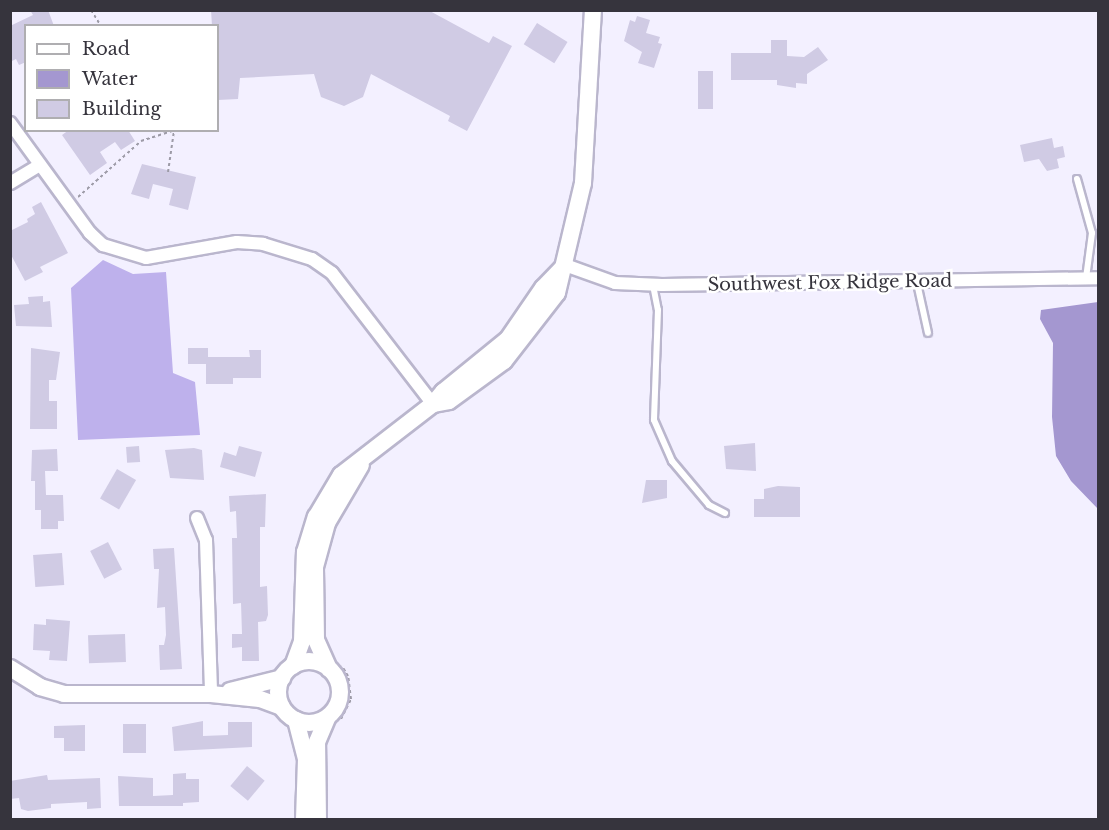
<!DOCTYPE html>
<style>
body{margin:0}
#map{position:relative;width:1109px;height:830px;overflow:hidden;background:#f3f0ff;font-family:"Libre Baskerville",serif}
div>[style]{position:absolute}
.forest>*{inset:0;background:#beb1ec}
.water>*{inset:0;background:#a497d0}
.building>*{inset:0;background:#d0cbe4;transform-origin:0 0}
.path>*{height:2px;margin-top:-1px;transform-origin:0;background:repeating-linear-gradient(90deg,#9d9ba7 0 3px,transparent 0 6px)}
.roads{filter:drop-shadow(2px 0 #bab6cd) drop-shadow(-2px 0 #bab6cd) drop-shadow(0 2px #bab6cd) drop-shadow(0 -2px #bab6cd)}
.lane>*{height:6px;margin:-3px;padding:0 3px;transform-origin:3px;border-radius:3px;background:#fff}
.street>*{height:12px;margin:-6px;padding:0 6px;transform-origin:6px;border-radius:6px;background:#fff}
.secondary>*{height:16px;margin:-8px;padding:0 8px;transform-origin:8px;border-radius:8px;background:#fff}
.secondary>.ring{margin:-8px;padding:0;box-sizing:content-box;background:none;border:16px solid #fff;border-radius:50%}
span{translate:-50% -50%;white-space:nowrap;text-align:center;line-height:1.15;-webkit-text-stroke:5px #fff;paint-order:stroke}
.street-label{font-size:18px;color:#36343d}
.frame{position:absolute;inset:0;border:12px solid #36343d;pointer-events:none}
.legend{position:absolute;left:24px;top:24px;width:195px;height:108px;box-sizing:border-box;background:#fff;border:2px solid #afaeb1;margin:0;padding:8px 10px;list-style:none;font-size:18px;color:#36343d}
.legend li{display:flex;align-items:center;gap:12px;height:30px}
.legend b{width:30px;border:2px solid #afaeb1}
</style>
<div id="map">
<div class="forest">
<i style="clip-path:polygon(103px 260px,133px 274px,166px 272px,173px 373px,195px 382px,200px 435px,78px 440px,71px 288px)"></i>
</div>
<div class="water">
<i style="clip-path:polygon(1098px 302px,1098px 509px,1071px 481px,1056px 456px,1052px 417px,1053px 343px,1040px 319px,1041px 310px)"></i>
</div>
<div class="building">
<i style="clip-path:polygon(30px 10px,48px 10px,54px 26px,26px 26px,26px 62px,19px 65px,16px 59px,10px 62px,10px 26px,33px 15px)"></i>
<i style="clip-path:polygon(211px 10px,428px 10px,489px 43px,493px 36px,512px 46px,467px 131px,448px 121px,450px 116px,371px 74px,363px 97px,344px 106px,321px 97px,314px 74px,240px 78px,238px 99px,218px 100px,218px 26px,212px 26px)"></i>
<i style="clip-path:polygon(637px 16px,650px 20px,646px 33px,660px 37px,658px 43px,662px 44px,654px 68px,638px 63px,642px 52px,624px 41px,630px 20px,635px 22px)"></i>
<i style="left:537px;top:23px;width:36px;height:25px;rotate:32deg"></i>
<i style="clip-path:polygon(771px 40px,787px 40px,787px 56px,804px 57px,818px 47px,828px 60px,807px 74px,807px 84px,796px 83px,796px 88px,777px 85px,777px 80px,731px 80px,731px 53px,771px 53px)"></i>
<i style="left:698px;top:71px;width:15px;height:38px"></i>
<i style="clip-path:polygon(69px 130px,128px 130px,135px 141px,121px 150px,115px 142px,100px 152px,107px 163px,90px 175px,62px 135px)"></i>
<i style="clip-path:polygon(1052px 138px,1054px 148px,1063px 146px,1065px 157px,1057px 159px,1059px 168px,1047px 171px,1039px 159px,1024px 162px,1020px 145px)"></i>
<i style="clip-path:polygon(142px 164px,196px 177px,188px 210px,169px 205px,173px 189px,153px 184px,149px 199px,131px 194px)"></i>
<i style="clip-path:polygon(41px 202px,68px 253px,40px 267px,43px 272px,25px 281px,10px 253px,10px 231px,28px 222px,27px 219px,35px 214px,32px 207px)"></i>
<i style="clip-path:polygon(43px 296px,43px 302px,50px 301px,52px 327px,16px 326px,14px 305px,29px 304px,28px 297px)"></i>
<i style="clip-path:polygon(31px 348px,60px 352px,56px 380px,49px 380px,49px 401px,57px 401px,57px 429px,30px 429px)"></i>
<i style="clip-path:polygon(188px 348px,208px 348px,208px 357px,250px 357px,249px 350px,261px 350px,261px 378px,233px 378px,233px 384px,206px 384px,206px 364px,188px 364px)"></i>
<i style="clip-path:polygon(755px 443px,756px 471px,726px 469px,724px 446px)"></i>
<i style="left:139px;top:446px;width:16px;height:13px;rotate:86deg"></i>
<i style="clip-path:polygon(239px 446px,262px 452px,255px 477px,220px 467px,224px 452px,236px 456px)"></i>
<i style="clip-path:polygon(194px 448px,202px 450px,204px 480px,170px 478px,165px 450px)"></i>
<i style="clip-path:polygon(57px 449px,58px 471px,45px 471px,46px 495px,63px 495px,64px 521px,58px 521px,58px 529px,41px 529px,41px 510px,35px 510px,35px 481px,31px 481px,32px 450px)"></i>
<i style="left:117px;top:469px;width:22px;height:34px;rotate:30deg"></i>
<i style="clip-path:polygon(646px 480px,667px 480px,667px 498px,642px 503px)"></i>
<i style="clip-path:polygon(778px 486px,800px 487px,800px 517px,754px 517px,754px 499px,764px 499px,764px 489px)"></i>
<i style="clip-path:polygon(266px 494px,265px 527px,260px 527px,260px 587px,267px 586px,268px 615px,266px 621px,258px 622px,259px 661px,242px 661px,242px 647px,232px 648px,232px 634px,242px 634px,241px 603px,233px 604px,232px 538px,237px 538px,236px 511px,230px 512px,229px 496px)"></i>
<i style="left:108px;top:542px;width:31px;height:20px;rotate:63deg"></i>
<i style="clip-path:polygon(174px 548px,182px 669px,160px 670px,159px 645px,164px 645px,166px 635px,165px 607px,157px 608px,159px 569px,154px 569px,153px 549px)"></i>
<i style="left:62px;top:553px;width:32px;height:29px;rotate:86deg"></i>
<i style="clip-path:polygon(46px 619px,70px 621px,67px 661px,49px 660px,50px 651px,33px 650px,34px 624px,46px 625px)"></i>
<i style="left:125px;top:634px;width:28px;height:37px;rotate:88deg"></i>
<i style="clip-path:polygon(203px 721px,203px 736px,228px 735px,228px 722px,252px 722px,252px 747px,174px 751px,172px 727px)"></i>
<i style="left:123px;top:724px;width:23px;height:29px"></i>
<i style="clip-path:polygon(85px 725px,85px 751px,64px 751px,64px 738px,54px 738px,54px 726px)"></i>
<i style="left:247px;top:766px;width:23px;height:26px;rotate:40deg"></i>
<i style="clip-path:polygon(186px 773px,186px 779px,199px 779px,199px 802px,183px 803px,183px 806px,119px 806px,118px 776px,153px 778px,153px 796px,173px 795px,173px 774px)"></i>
<i style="clip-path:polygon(47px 775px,48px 780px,100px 778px,101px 808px,87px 809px,87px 802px,51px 804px,51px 808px,28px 811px,21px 809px,19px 798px,10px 799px,10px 781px)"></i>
</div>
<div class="path">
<i style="left:91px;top:10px;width:19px;rotate:58deg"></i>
<i style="left:168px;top:172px;width:41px;rotate:-81.7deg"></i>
<i style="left:78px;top:197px;width:84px;rotate:-41.6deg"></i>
<i style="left:141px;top:141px;width:35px;rotate:-18deg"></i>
<i style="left:341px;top:719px;width:22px;rotate:-63deg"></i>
<i style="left:351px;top:699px;width:23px;rotate:-97deg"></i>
<i style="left:348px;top:676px;width:12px;rotate:-121deg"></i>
</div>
<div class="roads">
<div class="lane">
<i style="left:1077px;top:179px;width:56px;rotate:74.5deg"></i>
<i style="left:1092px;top:233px;width:45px;rotate:97.6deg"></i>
<i style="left:917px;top:283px;width:51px;rotate:77.6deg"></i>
<i style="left:653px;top:285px;width:25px;rotate:79deg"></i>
<i style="left:658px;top:310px;width:110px;rotate:92.1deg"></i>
<i style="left:654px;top:420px;width:45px;rotate:66.3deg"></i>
<i style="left:672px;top:461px;width:57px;rotate:49.9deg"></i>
<i style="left:709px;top:505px;width:18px;rotate:27deg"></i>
</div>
<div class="street">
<i style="left:10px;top:123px;width:136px;rotate:54deg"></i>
<i style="left:90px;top:233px;width:18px;rotate:43deg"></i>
<i style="left:103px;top:245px;width:45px;rotate:16.8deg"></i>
<i style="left:146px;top:258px;width:92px;rotate:-10deg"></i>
<i style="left:237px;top:242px;width:26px;rotate:4deg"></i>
<i style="left:263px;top:244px;width:51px;rotate:17deg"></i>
<i style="left:312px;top:259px;width:24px;rotate:35deg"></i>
<i style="left:332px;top:273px;width:165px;rotate:52.4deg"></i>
<i style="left:10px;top:183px;width:35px;rotate:-31deg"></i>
<i style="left:565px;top:265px;width:53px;rotate:19.8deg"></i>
<i style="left:615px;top:283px;width:47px;rotate:2.4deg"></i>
<i style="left:662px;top:285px;width:436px;rotate:-0.9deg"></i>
<i style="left:197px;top:518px;width:24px;rotate:68deg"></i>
<i style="left:206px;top:540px;width:154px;rotate:88.1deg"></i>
</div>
<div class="secondary">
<i style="left:434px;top:404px;width:15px;rotate:-11deg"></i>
<i style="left:449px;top:401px;width:68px;rotate:-36deg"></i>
<i style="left:504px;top:361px;width:86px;rotate:-52.1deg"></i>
<i style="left:557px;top:293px;width:113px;rotate:-76.7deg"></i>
<i style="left:583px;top:183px;width:173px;rotate:-86.7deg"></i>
<i class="ring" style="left:278px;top:661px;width:46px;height:46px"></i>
<i style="left:293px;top:666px;width:27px;rotate:-70deg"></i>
<i style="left:302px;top:641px;width:89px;rotate:-88.1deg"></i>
<i style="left:305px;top:552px;width:37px;rotate:-73deg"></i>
<i style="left:316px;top:517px;width:49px;rotate:-59.2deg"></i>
<i style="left:341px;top:475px;width:116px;rotate:-37.7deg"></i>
<i style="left:433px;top:404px;width:16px;rotate:-50deg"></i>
<i style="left:443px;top:392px;width:84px;rotate:-39.2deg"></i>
<i style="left:508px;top:339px;width:62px;rotate:-55.5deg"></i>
<i style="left:543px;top:288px;width:32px;rotate:-46deg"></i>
<i style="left:10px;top:668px;width:36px;rotate:32deg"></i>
<i style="left:40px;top:687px;width:25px;rotate:16deg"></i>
<i style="left:64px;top:694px;width:147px"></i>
<i style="left:211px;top:694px;width:49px;rotate:5.8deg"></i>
<i style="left:260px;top:699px;width:23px;rotate:20deg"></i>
<i style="left:329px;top:669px;width:32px;rotate:-114deg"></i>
<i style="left:316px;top:640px;width:73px;rotate:-90.8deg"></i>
<i style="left:315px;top:567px;width:46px;rotate:-74.7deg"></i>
<i style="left:327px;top:523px;width:67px;rotate:-59.6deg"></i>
<i style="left:230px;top:691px;width:54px;rotate:-14deg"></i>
<i style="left:296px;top:720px;width:40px;rotate:75.6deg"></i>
<i style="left:306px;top:759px;width:61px;rotate:91.9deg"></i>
<i style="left:318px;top:820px;width:78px;rotate:-90.7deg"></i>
<i style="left:317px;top:742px;width:26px;rotate:-67deg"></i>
</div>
</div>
<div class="street-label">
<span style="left:830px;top:283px;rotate:-1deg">Southwest Fox Ridge Road</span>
</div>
<div class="frame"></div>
<ul class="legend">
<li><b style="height:8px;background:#fff"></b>Road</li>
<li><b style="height:16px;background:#a497d0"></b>Water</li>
<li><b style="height:16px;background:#d0cbe4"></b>Building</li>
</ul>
</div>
